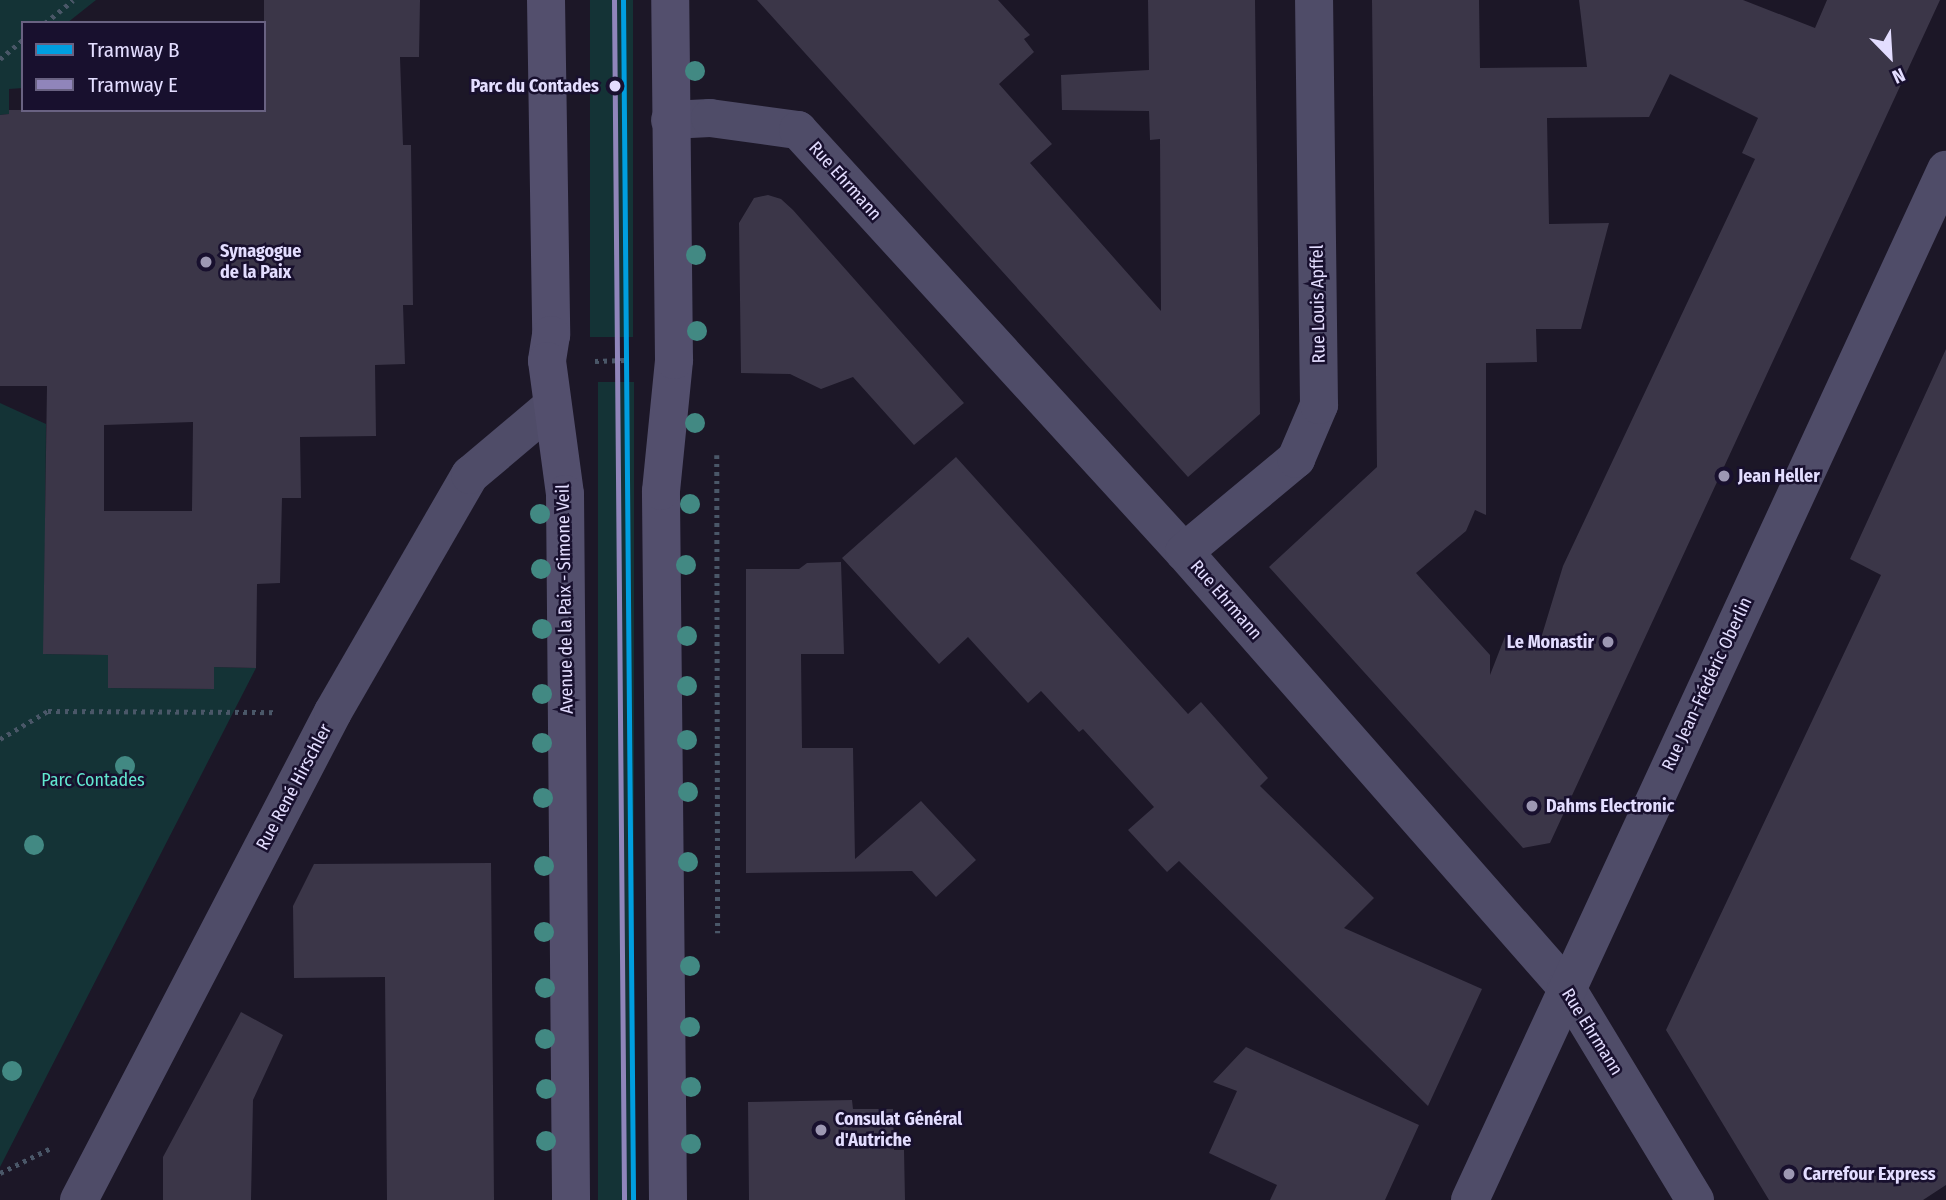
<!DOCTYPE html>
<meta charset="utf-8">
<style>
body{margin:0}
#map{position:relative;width:1946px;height:1200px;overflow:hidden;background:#1c1727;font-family:"Fira Sans Condensed",sans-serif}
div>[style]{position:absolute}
.green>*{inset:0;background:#143336;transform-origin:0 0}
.building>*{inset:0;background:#3b3648}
.path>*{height:4.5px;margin-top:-2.25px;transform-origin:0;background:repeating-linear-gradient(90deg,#4a5768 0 3.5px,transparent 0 8.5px)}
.minor>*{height:38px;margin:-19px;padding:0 19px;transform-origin:19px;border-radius:19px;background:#4f4c68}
.secondary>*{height:38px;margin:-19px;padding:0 19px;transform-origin:19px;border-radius:19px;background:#534f6d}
.tram-1>*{height:5px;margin:-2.5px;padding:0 2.5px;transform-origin:2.5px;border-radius:2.5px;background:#009ee0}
.tram-2>*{height:5px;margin:-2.5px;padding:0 2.5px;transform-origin:2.5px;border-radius:2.5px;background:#9085ba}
.trees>*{width:20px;height:20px;margin:-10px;border-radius:50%;background:#428983}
.dots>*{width:19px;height:19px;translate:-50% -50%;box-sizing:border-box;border:4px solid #18102e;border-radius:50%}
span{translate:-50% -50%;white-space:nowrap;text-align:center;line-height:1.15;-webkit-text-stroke:5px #18102e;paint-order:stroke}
.stop-label{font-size:18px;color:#e3ddff;font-weight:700}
.right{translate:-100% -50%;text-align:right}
.street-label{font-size:18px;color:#e3ddff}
.poi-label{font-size:18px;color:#e3ddff;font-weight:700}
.left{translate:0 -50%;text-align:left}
.park-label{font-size:18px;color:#61e6cf}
.legend{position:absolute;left:21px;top:21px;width:245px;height:91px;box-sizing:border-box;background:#18102e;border:2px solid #696282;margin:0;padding:9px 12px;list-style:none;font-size:21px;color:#e3ddff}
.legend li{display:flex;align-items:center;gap:14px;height:35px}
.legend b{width:35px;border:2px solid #696282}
.north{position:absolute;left:1855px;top:21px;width:70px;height:70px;-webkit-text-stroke:5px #18102e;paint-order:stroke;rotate:156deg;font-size:19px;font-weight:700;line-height:28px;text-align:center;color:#e3ddff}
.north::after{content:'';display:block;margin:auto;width:24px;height:32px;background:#e3ddff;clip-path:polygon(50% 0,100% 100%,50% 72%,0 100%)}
</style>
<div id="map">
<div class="green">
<i style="clip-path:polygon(0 0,96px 0,67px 23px,23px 23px,23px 88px,9px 89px,9px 114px,0 115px)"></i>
<i style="left:590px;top:0;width:43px;height:337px"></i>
<i style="left:598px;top:382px;width:36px;height:818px"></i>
<i style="clip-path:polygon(0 403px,46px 424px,44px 654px,108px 655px,108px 688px,214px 689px,214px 667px,256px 668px,0 1167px)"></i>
</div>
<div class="building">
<i style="clip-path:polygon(evenodd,264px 0,420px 0,419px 57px,400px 57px,403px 145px,411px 145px,413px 305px,403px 305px,405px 364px,375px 365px,376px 436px,300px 437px,301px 498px,282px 498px,280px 583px,257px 584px,256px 668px,214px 667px,214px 689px,108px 688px,108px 655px,43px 654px,47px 386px,0 386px,0 115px,9px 114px,9px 110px,264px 110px,264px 0,193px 422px,192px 511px,104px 511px,104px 425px,193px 422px)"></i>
<i style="clip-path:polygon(757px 0,998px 0,1030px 35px,1024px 39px,1034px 52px,999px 84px,1052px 144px,1030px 163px,1161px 311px,1160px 139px,1150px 140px,1149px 111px,1062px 110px,1061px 75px,1149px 70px,1148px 0,1255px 0,1260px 414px,1188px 477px)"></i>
<i style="clip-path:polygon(evenodd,1372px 0,1479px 0,1480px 68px,1587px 67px,1579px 0,1743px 0,1815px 28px,1827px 0,1940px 0,1550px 843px,1523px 848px,1269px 567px,1377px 467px,1372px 0,1670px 74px,1758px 118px,1742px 153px,1755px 159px,1563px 566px,1538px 648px,1506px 634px,1490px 675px,1490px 655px,1416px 573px,1466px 531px,1475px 510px,1486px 515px,1486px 363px,1537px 362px,1536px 329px,1581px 329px,1609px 223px,1549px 224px,1547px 118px,1649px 117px,1670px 74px)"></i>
<i style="clip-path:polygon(768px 195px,781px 199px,793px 210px,964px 403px,914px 445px,853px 377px,821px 389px,790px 374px,741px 373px,739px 223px,754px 198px)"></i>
<i style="clip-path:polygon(1946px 349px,1946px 1185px,1923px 1200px,1769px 1200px,1666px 1030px,1881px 575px,1850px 559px)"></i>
<i style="clip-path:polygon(956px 457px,1188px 714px,1201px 702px,1268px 778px,1260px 786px,1374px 898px,1344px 928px,1482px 989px,1428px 1106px,1179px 861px,1167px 872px,1128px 830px,1154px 807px,1083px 729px,1079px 732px,1041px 691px,1028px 703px,968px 637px,939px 664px,842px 558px)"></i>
<i style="clip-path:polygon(841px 562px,844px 654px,801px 654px,802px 748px,853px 748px,855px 859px,921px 801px,976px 860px,936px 897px,912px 871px,746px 873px,746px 569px,799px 569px,807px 563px)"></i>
<i style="clip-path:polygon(491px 863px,494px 1200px,387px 1200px,385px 977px,294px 978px,293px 906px,314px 864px)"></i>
<i style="clip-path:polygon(241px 1012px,283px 1035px,253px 1100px,251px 1200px,163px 1200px,163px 1157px)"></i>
<i style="clip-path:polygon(1246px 1047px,1419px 1125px,1385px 1200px,1270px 1200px,1277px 1185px,1209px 1153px,1237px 1091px,1213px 1082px)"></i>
<i style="clip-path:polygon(852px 1100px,853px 1109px,893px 1109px,894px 1150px,904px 1150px,905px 1200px,749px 1200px,748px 1102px)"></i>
</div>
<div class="path">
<i style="left:45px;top:23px;width:36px;rotate:-39deg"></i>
<i style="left:0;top:59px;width:30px;rotate:-40deg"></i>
<i style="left:595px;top:361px;width:30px;rotate:-2deg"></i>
<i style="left:717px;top:455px;width:478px;rotate:89.9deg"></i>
<i style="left:0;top:739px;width:56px;rotate:-30.3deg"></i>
<i style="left:48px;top:711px;width:228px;rotate:0.3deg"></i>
<i style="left:0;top:1173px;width:55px;rotate:-26.1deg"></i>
</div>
<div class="minor">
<i style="left:670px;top:120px;width:40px;rotate:-2.9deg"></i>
<i style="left:710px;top:118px;width:89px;rotate:7.8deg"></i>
<i style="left:798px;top:130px;width:572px;rotate:47.55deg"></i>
<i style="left:1184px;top:552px;width:579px;rotate:48.71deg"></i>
<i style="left:1566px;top:987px;width:249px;rotate:58.8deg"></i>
<i style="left:1184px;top:552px;width:146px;rotate:-39.7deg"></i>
<i style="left:1296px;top:459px;width:59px;rotate:-66.9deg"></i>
<i style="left:1319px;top:405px;width:405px;rotate:-90.7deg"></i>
<i style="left:79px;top:1200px;width:550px;rotate:-62.5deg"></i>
<i style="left:333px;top:712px;width:274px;rotate:-60deg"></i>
<i style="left:470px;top:475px;width:107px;rotate:-40.1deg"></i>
<i style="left:1470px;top:1200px;width:1135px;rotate:-65.2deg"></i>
</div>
<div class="secondary">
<i style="left:546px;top:0;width:335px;rotate:89.1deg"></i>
<i style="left:551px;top:335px;width:26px;rotate:99deg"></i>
<i style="left:547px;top:361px;width:134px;rotate:82.3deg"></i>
<i style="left:565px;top:494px;width:706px;rotate:89.51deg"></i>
<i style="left:668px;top:1200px;width:709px;rotate:-90.57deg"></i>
<i style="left:661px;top:491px;width:132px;rotate:-84.3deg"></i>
<i style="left:674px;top:360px;width:360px;rotate:-90.6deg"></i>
</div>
<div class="tram-1">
<i style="left:623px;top:0;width:1200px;rotate:89.52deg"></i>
</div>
<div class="tram-2">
<i style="left:614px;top:0;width:1200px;rotate:89.52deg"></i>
</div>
<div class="trees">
<i style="left:695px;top:71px"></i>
<i style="left:696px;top:255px"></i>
<i style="left:697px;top:331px"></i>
<i style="left:695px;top:423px"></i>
<i style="left:690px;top:504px"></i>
<i style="left:540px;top:514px"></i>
<i style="left:686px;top:565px"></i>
<i style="left:541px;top:569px"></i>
<i style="left:542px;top:629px"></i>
<i style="left:687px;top:636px"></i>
<i style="left:687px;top:686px"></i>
<i style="left:542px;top:694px"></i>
<i style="left:687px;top:740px"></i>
<i style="left:542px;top:743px"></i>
<i style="left:125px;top:766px"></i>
<i style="left:688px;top:792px"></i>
<i style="left:543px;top:798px"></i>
<i style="left:34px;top:845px"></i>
<i style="left:688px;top:862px"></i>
<i style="left:544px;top:866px"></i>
<i style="left:544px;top:932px"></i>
<i style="left:690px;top:966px"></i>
<i style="left:545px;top:988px"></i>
<i style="left:690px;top:1027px"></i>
<i style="left:545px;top:1039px"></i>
<i style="left:12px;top:1071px"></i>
<i style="left:691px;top:1087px"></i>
<i style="left:546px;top:1089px"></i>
<i style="left:546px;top:1141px"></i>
<i style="left:691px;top:1144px"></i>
</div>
<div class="dots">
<i style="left:615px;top:86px;background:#e3ddff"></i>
<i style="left:206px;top:262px;background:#9d98b3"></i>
<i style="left:1724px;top:476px;background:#9d98b3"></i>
<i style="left:1608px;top:642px;background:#9d98b3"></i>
<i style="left:1532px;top:806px;background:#9d98b3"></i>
<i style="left:821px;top:1130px;background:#9d98b3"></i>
<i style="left:1789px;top:1174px;background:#9d98b3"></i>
</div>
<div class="stop-label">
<span class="right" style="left:599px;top:86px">Parc du Contades</span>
</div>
<div class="street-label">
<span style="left:845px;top:181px;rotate:48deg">Rue Ehrmann</span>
<span style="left:1318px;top:304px;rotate:-91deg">Rue Louis Apffel</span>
<span style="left:565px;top:599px;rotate:-91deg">Avenue de la Paix - Simone Veil</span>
<span style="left:1226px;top:600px;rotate:49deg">Rue Ehrmann</span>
<span style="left:1707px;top:684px;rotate:-65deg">Rue Jean-Frédéric Oberlin</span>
<span style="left:294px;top:787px;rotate:-62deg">Rue René Hirschler</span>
<span style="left:1592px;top:1032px;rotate:58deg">Rue Ehrmann</span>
</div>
<div class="poi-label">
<span class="left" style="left:220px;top:262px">Synagogue<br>de la Paix</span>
<span class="left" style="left:1738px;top:476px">Jean Heller</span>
<span class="right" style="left:1594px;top:642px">Le Monastir</span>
<span class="left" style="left:1546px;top:806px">Dahms Electronic</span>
<span class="left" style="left:835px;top:1130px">Consulat Général<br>d'Autriche</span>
<span class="left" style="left:1803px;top:1174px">Carrefour Express</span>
</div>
<div class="park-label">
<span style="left:93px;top:780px">Parc Contades</span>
</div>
<ul class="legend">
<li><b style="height:9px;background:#009ee0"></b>Tramway B</li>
<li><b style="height:9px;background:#9085ba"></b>Tramway E</li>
</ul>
<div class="north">N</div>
</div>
